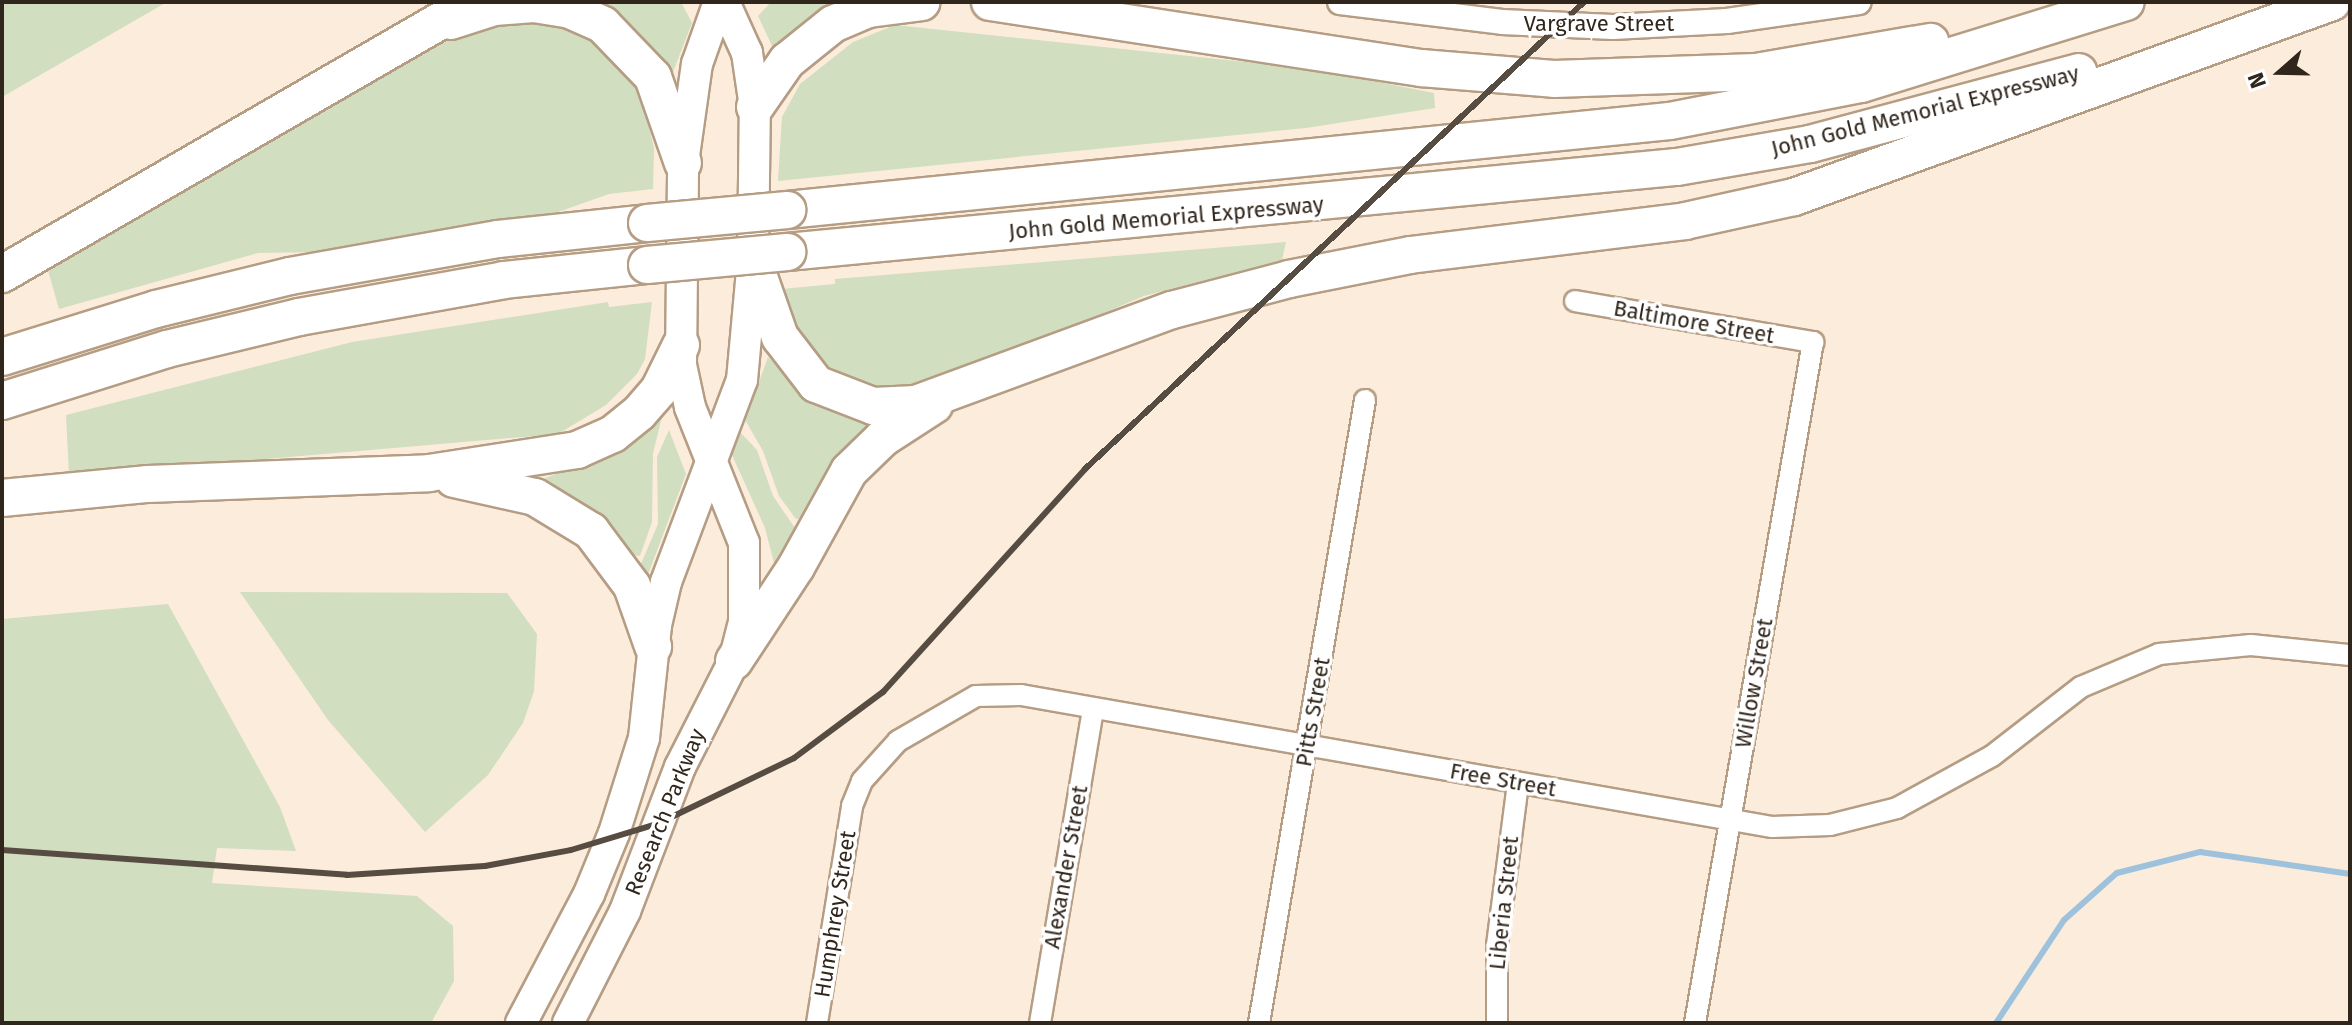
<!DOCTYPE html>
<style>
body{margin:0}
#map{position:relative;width:2352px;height:1025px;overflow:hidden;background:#fcecdc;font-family:"Fira Sans",sans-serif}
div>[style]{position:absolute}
.green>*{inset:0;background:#d1dec0}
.stream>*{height:6px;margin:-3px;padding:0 3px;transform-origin:3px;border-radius:3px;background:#9fc2dc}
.roads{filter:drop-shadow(2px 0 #b59d84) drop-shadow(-2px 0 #b59d84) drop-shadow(0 2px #b59d84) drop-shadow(0 -2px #b59d84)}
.minor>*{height:20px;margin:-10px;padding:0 10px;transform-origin:10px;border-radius:10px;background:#fff}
.tertiary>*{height:24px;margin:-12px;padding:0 12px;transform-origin:12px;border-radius:12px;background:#fff}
.primary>*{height:30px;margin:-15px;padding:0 15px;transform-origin:15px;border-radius:15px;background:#fff}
.motorway>*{height:36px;margin:-18px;padding:0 18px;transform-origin:18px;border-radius:18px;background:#fff}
.rail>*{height:6px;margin:-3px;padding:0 3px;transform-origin:3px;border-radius:3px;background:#574c41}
.bridges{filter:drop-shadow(2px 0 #b59d84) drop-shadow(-2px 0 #b59d84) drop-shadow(0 2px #b59d84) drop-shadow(0 -2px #b59d84)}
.motorway-bridge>*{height:36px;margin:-18px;padding:0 18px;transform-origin:18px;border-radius:18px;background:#fff}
span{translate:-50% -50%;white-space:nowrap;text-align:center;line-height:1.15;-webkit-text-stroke:7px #fff;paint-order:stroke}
.street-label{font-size:22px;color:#30261c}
.frame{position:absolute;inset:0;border:4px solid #30261c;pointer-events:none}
.north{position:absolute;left:2240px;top:32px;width:80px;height:80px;-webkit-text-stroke:6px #fff;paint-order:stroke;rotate:250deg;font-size:22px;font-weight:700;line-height:32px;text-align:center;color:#30261c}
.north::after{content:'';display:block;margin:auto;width:28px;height:36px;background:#30261c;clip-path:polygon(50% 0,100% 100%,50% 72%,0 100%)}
</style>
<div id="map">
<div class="green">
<i style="clip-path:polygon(2px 2px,167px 2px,2px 97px)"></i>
<i style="clip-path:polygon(581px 2px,681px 2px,692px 23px,673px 72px,666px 74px)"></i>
<i style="clip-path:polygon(771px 2px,843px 2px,806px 23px,774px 50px,758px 16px)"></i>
<i style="clip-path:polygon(550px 18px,615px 49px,641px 93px,654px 148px,653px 189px,609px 194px,558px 212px,317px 252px,258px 253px,59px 309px,47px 267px,479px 23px)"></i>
<i style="clip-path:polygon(895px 25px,1312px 69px,1434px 93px,1435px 108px,1306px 128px,778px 181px,782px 117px,800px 84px,853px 42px)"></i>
<i style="clip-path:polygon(1286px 242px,1282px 260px,1144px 296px,926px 388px,851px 390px,802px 349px,781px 289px,835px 284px,835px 279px)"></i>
<i style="clip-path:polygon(608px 302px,609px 307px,652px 302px,645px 359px,637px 374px,606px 405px,558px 434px,69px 476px,66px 415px,352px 342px)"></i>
<i style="clip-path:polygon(768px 357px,803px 391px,879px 420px,804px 518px,796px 519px,779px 496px,763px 451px,745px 420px)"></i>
<i style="clip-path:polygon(663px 413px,653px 453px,652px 522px,640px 556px,632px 555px,608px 526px,545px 478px,606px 456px)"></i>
<i style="clip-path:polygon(669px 430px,686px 474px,647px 577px,640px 566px,658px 524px,657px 457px)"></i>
<i style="clip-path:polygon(740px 432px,757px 450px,773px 496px,797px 531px,775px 567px,765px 528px,732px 455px)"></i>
<i style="clip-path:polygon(240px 592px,507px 593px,537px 634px,534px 691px,523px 723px,488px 775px,425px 832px,328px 720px)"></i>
<i style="clip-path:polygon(168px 604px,280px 807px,296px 851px,217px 848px,212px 883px,417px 896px,453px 926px,454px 981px,431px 1023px,2px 1023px,2px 619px)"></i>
</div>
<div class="stream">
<i style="left:1996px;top:1023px;width:123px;rotate:-56.6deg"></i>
<i style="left:2064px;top:920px;width:71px;rotate:-41.6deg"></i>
<i style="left:2117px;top:873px;width:86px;rotate:-14.2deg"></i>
<i style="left:2200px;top:852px;width:152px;rotate:8.3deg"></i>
</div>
<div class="roads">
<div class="minor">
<i style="left:1575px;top:301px;width:242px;rotate:9.8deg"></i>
<i style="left:1813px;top:342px;width:691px;rotate:99.83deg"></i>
<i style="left:817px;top:1023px;width:220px;rotate:-80.8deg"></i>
<i style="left:852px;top:806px;width:27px;rotate:-68deg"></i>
<i style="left:862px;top:781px;width:54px;rotate:-48deg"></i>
<i style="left:898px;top:741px;width:90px;rotate:-30deg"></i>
<i style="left:976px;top:696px;width:45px;rotate:-1.3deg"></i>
<i style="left:1021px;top:695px;width:763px;rotate:9.97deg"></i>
<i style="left:1772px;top:827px;width:58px;rotate:-2deg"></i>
<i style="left:1830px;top:825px;width:69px;rotate:-14.2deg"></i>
<i style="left:1897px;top:808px;width:108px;rotate:-28.7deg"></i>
<i style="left:1992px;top:756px;width:113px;rotate:-37.8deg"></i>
<i style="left:2081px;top:687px;width:85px;rotate:-22.9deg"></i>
<i style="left:2159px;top:654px;width:92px;rotate:-5.6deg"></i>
<i style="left:2251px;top:645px;width:100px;rotate:5.8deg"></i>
<i style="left:1040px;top:1023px;width:316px;rotate:-80.4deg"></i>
<i style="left:1259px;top:1023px;width:632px;rotate:-80.34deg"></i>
<i style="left:1497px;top:1023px;width:78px;rotate:-90deg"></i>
<i style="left:1497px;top:945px;width:163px;rotate:-82.6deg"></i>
</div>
<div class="tertiary">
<i style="left:1340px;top:2px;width:163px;rotate:7deg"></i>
<i style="left:1502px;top:22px;width:111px;rotate:2.6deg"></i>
<i style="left:1613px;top:27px;width:114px;rotate:-3deg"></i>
<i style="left:1727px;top:21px;width:133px;rotate:-8.2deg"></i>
</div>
<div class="primary">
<i style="left:521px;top:1023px;width:146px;rotate:-62.2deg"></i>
<i style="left:589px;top:894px;width:66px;rotate:-67.7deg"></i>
<i style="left:614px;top:833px;width:100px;rotate:-72.5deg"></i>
<i style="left:644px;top:738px;width:114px;rotate:-83.9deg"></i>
<i style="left:656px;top:625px;width:44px;rotate:-76.9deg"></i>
<i style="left:666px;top:582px;width:216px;rotate:-69.4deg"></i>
<i style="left:742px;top:380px;width:121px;rotate:-84.8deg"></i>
<i style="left:753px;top:260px;width:153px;rotate:-89.3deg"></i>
<i style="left:755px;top:107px;width:55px;rotate:-98.4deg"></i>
<i style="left:747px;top:53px;width:56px;rotate:-114.3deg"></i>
<i style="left:568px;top:1023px;width:126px;rotate:-63deg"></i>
<i style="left:625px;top:911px;width:154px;rotate:-69.1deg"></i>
<i style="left:680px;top:767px;width:119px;rotate:-63deg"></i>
<i style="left:734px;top:661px;width:40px;rotate:-75.6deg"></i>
<i style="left:744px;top:622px;width:79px;rotate:-90deg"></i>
<i style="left:744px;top:543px;width:146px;rotate:-111.7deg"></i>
<i style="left:690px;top:407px;width:43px;rotate:-102.1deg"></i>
<i style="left:681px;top:365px;width:202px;rotate:-89.4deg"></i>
<i style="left:683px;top:163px;width:100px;rotate:-82deg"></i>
<i style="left:697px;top:64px;width:66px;rotate:-70.5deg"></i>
</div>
<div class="motorway">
<i style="left:990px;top:2px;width:436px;rotate:8.7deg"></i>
<i style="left:1421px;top:68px;width:133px;rotate:4.7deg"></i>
<i style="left:1554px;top:79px;width:202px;rotate:-2deg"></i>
<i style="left:1756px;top:72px;width:177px;rotate:-9.8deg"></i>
<i style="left:451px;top:21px;width:45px;rotate:-18deg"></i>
<i style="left:494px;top:7px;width:40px;rotate:-4.3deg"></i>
<i style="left:534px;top:4px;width:36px;rotate:9deg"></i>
<i style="left:570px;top:10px;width:36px;rotate:24deg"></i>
<i style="left:603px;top:25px;width:72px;rotate:46.1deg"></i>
<i style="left:653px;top:77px;width:91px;rotate:70.8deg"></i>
<i style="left:755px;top:107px;width:56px;rotate:-55.2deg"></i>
<i style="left:787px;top:61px;width:59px;rotate:-38.8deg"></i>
<i style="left:833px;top:24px;width:39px;rotate:-23deg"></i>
<i style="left:869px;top:9px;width:53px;rotate:-7.5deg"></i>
<i style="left:787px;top:210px;width:887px;rotate:-5.76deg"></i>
<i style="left:1670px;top:121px;width:195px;rotate:-11deg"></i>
<i style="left:1861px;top:84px;width:277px;rotate:-17.2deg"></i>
<i style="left:787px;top:252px;width:894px;rotate:-5.46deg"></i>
<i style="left:1677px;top:167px;width:135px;rotate:-9.8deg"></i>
<i style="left:1810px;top:144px;width:278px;rotate:-15deg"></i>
<i style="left:753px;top:260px;width:82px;rotate:70.7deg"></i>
<i style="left:780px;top:337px;width:59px;rotate:52.5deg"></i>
<i style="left:816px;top:384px;width:61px;rotate:21.1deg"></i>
<i style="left:873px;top:406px;width:43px;rotate:-2.7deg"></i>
<i style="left:916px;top:404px;width:273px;rotate:-20.2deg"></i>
<i style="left:1172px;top:310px;width:121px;rotate:-14.8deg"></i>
<i style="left:1289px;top:279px;width:123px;rotate:-11.2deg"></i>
<i style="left:1410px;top:255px;width:277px;rotate:-7deg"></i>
<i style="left:1685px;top:221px;width:112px;rotate:-12.4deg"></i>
<i style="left:1794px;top:197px;width:572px;rotate:-19.92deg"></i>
<i style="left:2px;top:274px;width:544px;rotate:-30.01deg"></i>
<i style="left:2px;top:357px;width:161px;rotate:-17.3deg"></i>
<i style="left:156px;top:309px;width:138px;rotate:-13.8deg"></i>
<i style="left:290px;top:276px;width:211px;rotate:-10.1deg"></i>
<i style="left:498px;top:239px;width:150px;rotate:-6.1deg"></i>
<i style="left:2px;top:401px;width:173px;rotate:-17.5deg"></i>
<i style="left:167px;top:349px;width:136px;rotate:-13.6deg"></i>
<i style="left:299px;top:317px;width:208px;rotate:-10.2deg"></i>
<i style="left:504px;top:280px;width:144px;rotate:-6deg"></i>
<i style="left:454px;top:479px;width:83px;rotate:12.5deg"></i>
<i style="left:535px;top:497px;width:66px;rotate:31.3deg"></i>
<i style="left:591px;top:531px;width:69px;rotate:53.3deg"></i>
<i style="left:632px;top:586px;width:64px;rotate:70.7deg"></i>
<i style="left:2px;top:498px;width:147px;rotate:-5.5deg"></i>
<i style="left:148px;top:484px;width:281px;rotate:-2.2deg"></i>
<i style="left:429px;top:473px;width:150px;rotate:-8.8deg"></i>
<i style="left:577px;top:450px;width:39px;rotate:-24deg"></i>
<i style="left:613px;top:434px;width:33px;rotate:-39deg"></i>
<i style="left:639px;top:413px;width:30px;rotate:-49deg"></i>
<i style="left:659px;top:390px;width:50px;rotate:-63.9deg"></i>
<i style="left:734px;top:661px;width:113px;rotate:-56.6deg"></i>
<i style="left:796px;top:567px;width:110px;rotate:-61.1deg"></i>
<i style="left:849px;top:471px;width:47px;rotate:-44.1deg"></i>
<i style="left:883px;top:438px;width:61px;rotate:-32.9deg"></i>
</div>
</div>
<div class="rail">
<i style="left:2px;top:850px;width:346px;rotate:4.1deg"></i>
<i style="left:347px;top:875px;width:138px;rotate:-3.7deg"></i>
<i style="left:485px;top:866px;width:87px;rotate:-10.5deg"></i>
<i style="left:571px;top:850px;width:90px;rotate:-16.8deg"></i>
<i style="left:657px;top:824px;width:152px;rotate:-25.7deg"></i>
<i style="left:794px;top:758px;width:111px;rotate:-36.6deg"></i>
<i style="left:883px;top:692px;width:301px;rotate:-47.8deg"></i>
<i style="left:1085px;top:469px;width:683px;rotate:-43.1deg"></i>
</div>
<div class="bridges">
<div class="motorway-bridge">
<i style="left:647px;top:223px;width:141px;rotate:-5.3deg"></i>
<i style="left:647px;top:265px;width:141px;rotate:-5.3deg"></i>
</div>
</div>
<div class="street-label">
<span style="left:1599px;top:24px">Vargrave Street</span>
<span style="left:1925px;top:111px;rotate:-14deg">John Gold Memorial Expressway</span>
<span style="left:1166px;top:218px;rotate:-5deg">John Gold Memorial Expressway</span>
<span style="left:1694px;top:322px;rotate:10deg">Baltimore Street</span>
<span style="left:1754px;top:683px;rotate:-80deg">Willow Street</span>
<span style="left:1313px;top:712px;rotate:-80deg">Pitts Street</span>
<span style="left:1503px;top:780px;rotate:10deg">Free Street</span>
<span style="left:665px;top:812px;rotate:-68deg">Research Parkway</span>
<span style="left:1066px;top:867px;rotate:-80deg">Alexander Street</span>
<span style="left:1504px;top:903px;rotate:-84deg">Liberia Street</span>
<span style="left:835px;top:914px;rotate:-81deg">Humphrey Street</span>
</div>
<div class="frame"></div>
<div class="north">N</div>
</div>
